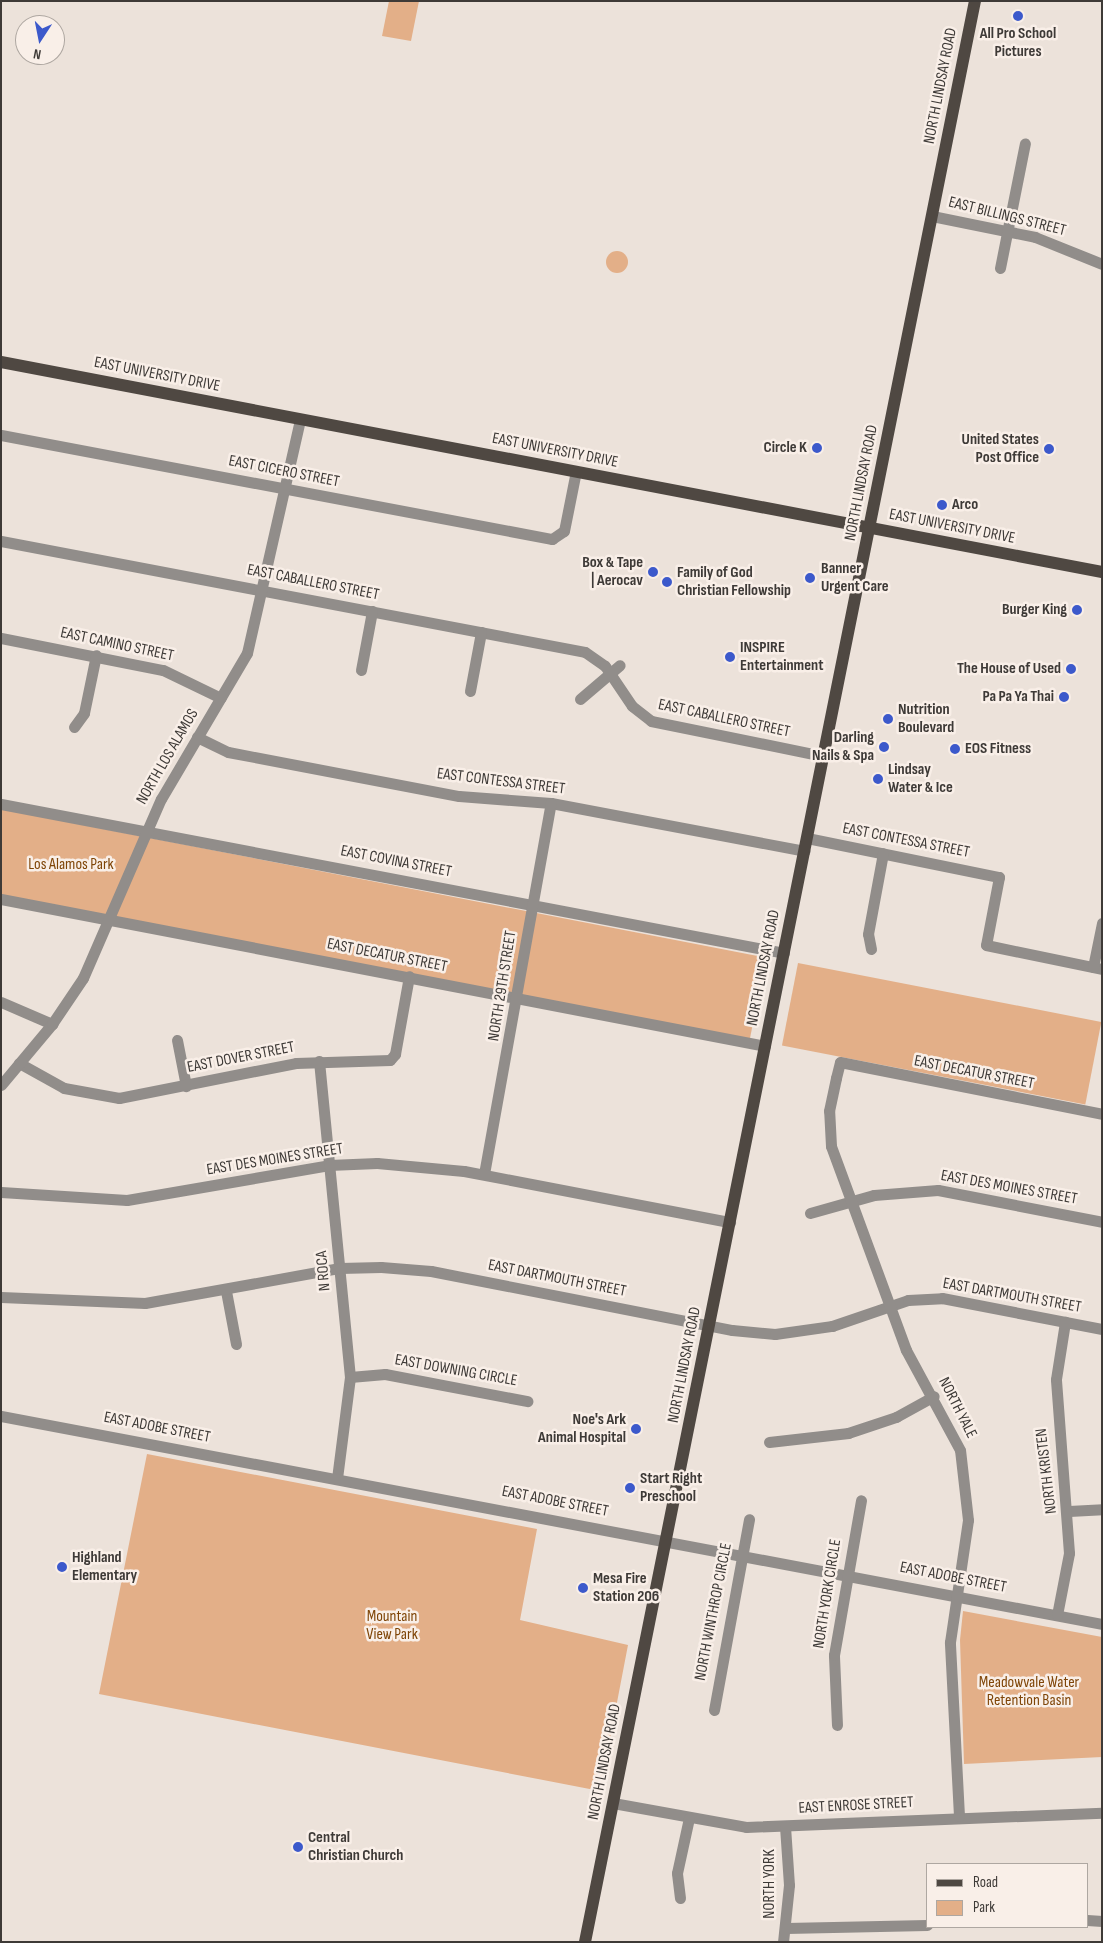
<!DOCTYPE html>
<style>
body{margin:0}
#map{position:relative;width:1103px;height:1943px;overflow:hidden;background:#ece2da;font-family:"Sofia Sans Condensed",sans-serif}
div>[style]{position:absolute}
.green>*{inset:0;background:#e3af88;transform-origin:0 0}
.round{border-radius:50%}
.minor>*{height:11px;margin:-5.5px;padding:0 5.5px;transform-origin:5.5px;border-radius:5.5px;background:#918d8a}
.major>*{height:12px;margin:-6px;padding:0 6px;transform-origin:6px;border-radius:6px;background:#4f4842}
.dots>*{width:14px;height:14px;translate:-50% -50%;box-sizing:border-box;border:2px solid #f9efe8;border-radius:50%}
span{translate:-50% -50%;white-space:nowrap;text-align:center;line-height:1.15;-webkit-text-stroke:5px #f9efe8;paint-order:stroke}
.poi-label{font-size:16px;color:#3e3a37;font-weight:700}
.right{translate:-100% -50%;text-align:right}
.left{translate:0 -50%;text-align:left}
.street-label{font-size:16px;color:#3e3a37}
.park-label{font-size:16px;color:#7f4507}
.frame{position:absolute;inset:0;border:2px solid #3e3a37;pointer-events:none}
.legend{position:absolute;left:926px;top:1863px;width:162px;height:65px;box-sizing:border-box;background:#f9efe8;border:1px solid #aea7a1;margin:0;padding:6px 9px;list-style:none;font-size:15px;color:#3e3a37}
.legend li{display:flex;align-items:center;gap:10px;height:25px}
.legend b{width:25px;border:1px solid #aea7a1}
.north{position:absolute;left:15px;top:15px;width:50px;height:50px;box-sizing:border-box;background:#f9efe8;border:1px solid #aea7a1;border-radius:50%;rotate:191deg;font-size:14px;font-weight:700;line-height:20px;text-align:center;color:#3e3a37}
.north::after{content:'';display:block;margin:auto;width:18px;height:22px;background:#3c59cb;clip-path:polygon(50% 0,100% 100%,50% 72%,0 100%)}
</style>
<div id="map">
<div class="green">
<i style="clip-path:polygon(389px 1px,419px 1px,411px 41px,382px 36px)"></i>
<i class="round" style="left:606px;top:251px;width:22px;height:22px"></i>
<i style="left:1px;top:809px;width:779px;height:85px;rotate:11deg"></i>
<i style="left:798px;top:963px;width:309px;height:84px;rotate:11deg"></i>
<i style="clip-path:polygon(147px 1454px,537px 1529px,520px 1620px,628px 1645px,600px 1791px,99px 1694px)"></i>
<i style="clip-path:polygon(963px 1611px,1102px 1637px,1102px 1757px,964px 1764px,960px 1640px)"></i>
</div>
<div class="minor">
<i style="left:932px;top:216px;width:105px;rotate:11.5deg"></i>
<i style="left:1035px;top:237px;width:72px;rotate:21.9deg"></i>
<i style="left:1000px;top:268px;width:127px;rotate:-78.7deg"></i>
<i style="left:1px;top:435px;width:561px;rotate:10.69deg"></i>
<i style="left:552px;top:539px;width:14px;rotate:-34deg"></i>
<i style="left:564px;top:531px;width:61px;rotate:-78.7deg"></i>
<i style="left:1px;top:541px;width:594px;rotate:10.76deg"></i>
<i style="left:585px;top:652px;width:24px;rotate:35deg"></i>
<i style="left:605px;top:666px;width:48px;rotate:56deg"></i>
<i style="left:632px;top:706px;width:24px;rotate:38deg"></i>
<i style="left:651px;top:721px;width:176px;rotate:11.5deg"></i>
<i style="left:1px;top:638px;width:165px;rotate:11.2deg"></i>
<i style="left:163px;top:670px;width:64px;rotate:25.8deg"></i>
<i style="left:361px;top:670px;width:60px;rotate:-79.4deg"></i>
<i style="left:470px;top:691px;width:60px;rotate:-79.4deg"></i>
<i style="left:580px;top:699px;width:52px;rotate:-40.4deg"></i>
<i style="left:74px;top:727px;width:17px;rotate:-54deg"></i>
<i style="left:84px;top:713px;width:59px;rotate:-78.3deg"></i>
<i style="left:197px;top:737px;width:34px;rotate:26deg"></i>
<i style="left:228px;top:752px;width:235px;rotate:10.8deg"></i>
<i style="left:459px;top:796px;width:92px;rotate:4.4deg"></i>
<i style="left:551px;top:803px;width:258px;rotate:10.7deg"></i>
<i style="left:1px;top:804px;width:797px;rotate:10.77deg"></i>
<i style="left:807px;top:838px;width:196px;rotate:11.5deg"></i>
<i style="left:999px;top:877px;width:69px;rotate:100.8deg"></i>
<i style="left:986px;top:945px;width:118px;rotate:11.7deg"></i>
<i style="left:1px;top:899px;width:778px;rotate:10.89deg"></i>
<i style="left:871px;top:949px;width:15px;rotate:-101deg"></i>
<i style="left:868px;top:934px;width:82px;rotate:-79.5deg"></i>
<i style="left:1093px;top:967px;width:45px;rotate:-78.4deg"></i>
<i style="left:1px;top:1002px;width:56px;rotate:23.3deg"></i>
<i style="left:177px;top:1040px;width:47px;rotate:78.9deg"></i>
<i style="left:319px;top:1061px;width:318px;rotate:84.4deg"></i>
<i style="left:350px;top:1377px;width:102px;rotate:97.3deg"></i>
<i style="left:19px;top:1063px;width:51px;rotate:29.1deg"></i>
<i style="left:64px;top:1088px;width:56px;rotate:10.3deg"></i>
<i style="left:119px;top:1098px;width:180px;rotate:-11.2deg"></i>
<i style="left:296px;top:1063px;width:94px;rotate:-1.8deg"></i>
<i style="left:390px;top:1060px;width:8px;rotate:-50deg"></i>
<i style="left:395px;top:1054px;width:79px;rotate:-79.8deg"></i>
<i style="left:1px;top:1085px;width:80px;rotate:-50.1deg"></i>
<i style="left:52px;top:1024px;width:55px;rotate:-56deg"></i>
<i style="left:83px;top:978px;width:195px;rotate:-66.5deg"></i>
<i style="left:161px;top:799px;width:169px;rotate:-59.5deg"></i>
<i style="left:247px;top:653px;width:240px;rotate:-77.2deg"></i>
<i style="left:484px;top:1174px;width:377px;rotate:-79.8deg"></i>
<i style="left:1px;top:1192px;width:126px;rotate:3.6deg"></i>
<i style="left:127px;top:1200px;width:205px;rotate:-9.8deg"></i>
<i style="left:329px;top:1165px;width:48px;rotate:-2.4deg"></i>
<i style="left:377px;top:1163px;width:87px;rotate:5.3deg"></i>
<i style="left:464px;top:1171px;width:271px;rotate:10.9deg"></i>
<i style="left:810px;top:1213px;width:66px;rotate:-15.7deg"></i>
<i style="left:874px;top:1195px;width:64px;rotate:-4.5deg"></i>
<i style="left:938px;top:1190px;width:167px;rotate:11deg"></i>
<i style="left:226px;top:1291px;width:54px;rotate:79.3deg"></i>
<i style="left:1px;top:1297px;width:144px;rotate:2.4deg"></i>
<i style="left:145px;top:1303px;width:198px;rotate:-10.2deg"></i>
<i style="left:340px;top:1268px;width:41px;rotate:-1.4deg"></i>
<i style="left:381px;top:1267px;width:50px;rotate:4.6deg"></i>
<i style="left:431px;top:1271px;width:307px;rotate:11.1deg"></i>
<i style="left:732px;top:1330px;width:43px;rotate:5.3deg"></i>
<i style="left:775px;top:1334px;width:58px;rotate:-8deg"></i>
<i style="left:832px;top:1326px;width:80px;rotate:-18.9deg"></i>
<i style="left:908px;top:1300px;width:34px;rotate:-3deg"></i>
<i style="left:942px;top:1298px;width:163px;rotate:11deg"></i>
<i style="left:350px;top:1377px;width:35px;rotate:-5deg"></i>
<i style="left:385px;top:1374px;width:145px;rotate:10.8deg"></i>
<i style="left:1px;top:1416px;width:1120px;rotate:10.7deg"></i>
<i style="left:769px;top:1442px;width:80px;rotate:-6.5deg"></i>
<i style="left:848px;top:1433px;width:51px;rotate:-18.4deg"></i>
<i style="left:896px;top:1417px;width:43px;rotate:-28.9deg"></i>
<i style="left:1069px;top:1511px;width:33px;rotate:-3deg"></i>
<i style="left:1057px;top:1615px;width:63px;rotate:-79deg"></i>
<i style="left:1069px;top:1553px;width:174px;rotate:-94.3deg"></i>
<i style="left:1056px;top:1379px;width:58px;rotate:-81deg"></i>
<i style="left:714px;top:1710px;width:194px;rotate:-79.6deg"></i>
<i style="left:837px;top:1725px;width:70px;rotate:-92.5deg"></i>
<i style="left:834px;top:1655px;width:157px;rotate:-80.1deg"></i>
<i style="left:613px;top:1803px;width:135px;rotate:10.2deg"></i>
<i style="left:746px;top:1827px;width:356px;rotate:-2.3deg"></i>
<i style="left:959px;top:1816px;width:174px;rotate:-93deg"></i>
<i style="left:950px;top:1642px;width:123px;rotate:-81.6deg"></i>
<i style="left:968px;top:1520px;width:70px;rotate:-96.5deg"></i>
<i style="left:960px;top:1450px;width:114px;rotate:-118.4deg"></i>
<i style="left:906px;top:1350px;width:217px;rotate:-110.2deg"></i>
<i style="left:831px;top:1146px;width:35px;rotate:-93deg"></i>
<i style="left:829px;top:1111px;width:34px;rotate:-78deg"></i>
<i style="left:836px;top:1078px;width:16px;rotate:-76deg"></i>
<i style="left:840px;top:1062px;width:267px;rotate:11.2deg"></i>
<i style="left:680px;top:1898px;width:25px;rotate:-97deg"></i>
<i style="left:677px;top:1873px;width:56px;rotate:-77.7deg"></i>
<i style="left:1087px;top:1920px;width:15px;rotate:4deg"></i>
<i style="left:786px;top:1928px;width:141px;rotate:-1.2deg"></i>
<i style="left:783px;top:1942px;width:57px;rotate:-84deg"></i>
<i style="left:789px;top:1885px;width:59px;rotate:-93.9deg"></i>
</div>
<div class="major">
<i style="left:1px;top:362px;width:1121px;rotate:10.8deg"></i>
<i style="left:585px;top:1942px;width:1980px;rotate:-78.64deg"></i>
</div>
<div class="dots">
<i style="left:1018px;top:16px;background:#3c59cb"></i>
<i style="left:817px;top:448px;background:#3c59cb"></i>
<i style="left:1049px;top:449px;background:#3c59cb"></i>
<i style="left:942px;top:505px;background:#3c59cb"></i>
<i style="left:653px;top:572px;background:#3c59cb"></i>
<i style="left:810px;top:578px;background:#3c59cb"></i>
<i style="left:667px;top:582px;background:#3c59cb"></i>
<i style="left:1077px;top:610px;background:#3c59cb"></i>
<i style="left:730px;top:657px;background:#3c59cb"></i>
<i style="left:1071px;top:669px;background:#3c59cb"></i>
<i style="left:1064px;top:697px;background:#3c59cb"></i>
<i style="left:888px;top:719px;background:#3c59cb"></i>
<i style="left:884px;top:747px;background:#3c59cb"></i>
<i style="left:955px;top:749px;background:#3c59cb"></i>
<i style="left:878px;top:779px;background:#3c59cb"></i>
<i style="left:636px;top:1429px;background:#3c59cb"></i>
<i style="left:630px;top:1488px;background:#3c59cb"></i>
<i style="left:62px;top:1567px;background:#3c59cb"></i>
<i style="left:583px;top:1588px;background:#3c59cb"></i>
<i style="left:298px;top:1847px;background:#3c59cb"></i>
</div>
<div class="poi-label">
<span style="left:1018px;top:43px">All Pro School<br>Pictures</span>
<span class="right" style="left:1039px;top:449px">United States<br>Post Office</span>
<span class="right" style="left:807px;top:448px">Circle K</span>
<span class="left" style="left:952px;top:505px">Arco</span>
<span class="right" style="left:643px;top:572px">Box &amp; Tape<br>| Aerocav</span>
<span class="left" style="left:821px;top:578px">Banner<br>Urgent Care</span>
<span class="left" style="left:677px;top:582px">Family of God<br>Christian Fellowship</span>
<span class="right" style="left:1067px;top:610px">Burger King</span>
<span class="left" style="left:740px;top:657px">INSPIRE<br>Entertainment</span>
<span class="right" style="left:1061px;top:669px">The House of Used</span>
<span class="right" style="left:1054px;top:697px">Pa Pa Ya Thai</span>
<span class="left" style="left:898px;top:719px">Nutrition<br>Boulevard</span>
<span class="right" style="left:874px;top:747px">Darling<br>Nails &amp; Spa</span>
<span class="left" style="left:965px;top:749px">EOS Fitness</span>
<span class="left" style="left:888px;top:779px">Lindsay<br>Water &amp; Ice</span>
<span class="right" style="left:626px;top:1429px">Noe's Ark<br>Animal Hospital</span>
<span class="left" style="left:640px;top:1488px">Start Right<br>Preschool</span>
<span class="left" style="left:72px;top:1567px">Highland<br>Elementary</span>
<span class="left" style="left:593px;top:1588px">Mesa Fire<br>Station 206</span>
<span class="left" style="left:308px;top:1847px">Central<br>Christian Church</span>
</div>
<div class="street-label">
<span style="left:941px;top:86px;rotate:-79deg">NORTH LINDSAY ROAD</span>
<span style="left:1007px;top:217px;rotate:14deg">EAST BILLINGS STREET</span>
<span style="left:157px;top:375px;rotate:11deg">EAST UNIVERSITY DRIVE</span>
<span style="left:555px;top:451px;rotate:11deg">EAST UNIVERSITY DRIVE</span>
<span style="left:284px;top:472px;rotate:11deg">EAST CICERO STREET</span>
<span style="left:862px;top:483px;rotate:-79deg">NORTH LINDSAY ROAD</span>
<span style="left:952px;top:527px;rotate:11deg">EAST UNIVERSITY DRIVE</span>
<span style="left:313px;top:583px;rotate:11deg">EAST CABALLERO STREET</span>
<span style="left:117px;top:645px;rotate:12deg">EAST CAMINO STREET</span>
<span style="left:724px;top:719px;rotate:12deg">EAST CABALLERO STREET</span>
<span style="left:168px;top:757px;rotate:-60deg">NORTH LOS ALAMOS</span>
<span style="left:501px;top:782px;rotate:7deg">EAST CONTESSA STREET</span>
<span style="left:906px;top:841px;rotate:11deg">EAST CONTESSA STREET</span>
<span style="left:396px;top:862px;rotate:11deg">EAST COVINA STREET</span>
<span style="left:387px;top:956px;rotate:11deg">EAST DECATUR STREET</span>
<span style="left:764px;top:968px;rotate:-79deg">NORTH LINDSAY ROAD</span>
<span style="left:503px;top:986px;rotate:-81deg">NORTH 29TH STREET</span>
<span style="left:241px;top:1058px;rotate:-11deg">EAST DOVER STREET</span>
<span style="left:974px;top:1073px;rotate:11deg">EAST DECATUR STREET</span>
<span style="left:275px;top:1160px;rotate:-9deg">EAST DES MOINES STREET</span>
<span style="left:1009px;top:1188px;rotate:10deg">EAST DES MOINES STREET</span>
<span style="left:324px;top:1271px;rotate:-95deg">N ROCA</span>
<span style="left:557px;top:1279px;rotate:11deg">EAST DARTMOUTH STREET</span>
<span style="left:1012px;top:1296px;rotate:10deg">EAST DARTMOUTH STREET</span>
<span style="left:685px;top:1365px;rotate:-79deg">NORTH LINDSAY ROAD</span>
<span style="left:456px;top:1371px;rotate:10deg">EAST DOWNING CIRCLE</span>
<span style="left:957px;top:1408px;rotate:63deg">NORTH YALE</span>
<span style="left:157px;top:1428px;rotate:11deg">EAST ADOBE STREET</span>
<span style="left:1047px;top:1471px;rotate:-97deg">NORTH KRISTEN</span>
<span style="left:555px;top:1502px;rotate:11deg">EAST ADOBE STREET</span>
<span style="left:953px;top:1578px;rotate:11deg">EAST ADOBE STREET</span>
<span style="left:828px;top:1594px;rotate:-81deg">NORTH YORK CIRCLE</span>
<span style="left:714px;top:1612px;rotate:-79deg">NORTH WINTHROP CIRCLE</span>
<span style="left:605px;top:1762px;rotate:-79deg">NORTH LINDSAY ROAD</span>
<span style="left:856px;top:1806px;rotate:-3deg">EAST ENROSE STREET</span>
<span style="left:770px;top:1884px;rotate:-90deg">NORTH YORK</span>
</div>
<div class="park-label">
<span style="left:71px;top:865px">Los Alamos Park</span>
<span style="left:392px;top:1626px">Mountain<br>View Park</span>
<span style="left:1029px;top:1692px">Meadowvale Water<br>Retention Basin</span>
</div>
<div class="frame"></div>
<ul class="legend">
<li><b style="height:6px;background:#4f4842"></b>Road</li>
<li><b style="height:14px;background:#e3af88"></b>Park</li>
</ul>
<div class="north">N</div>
</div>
